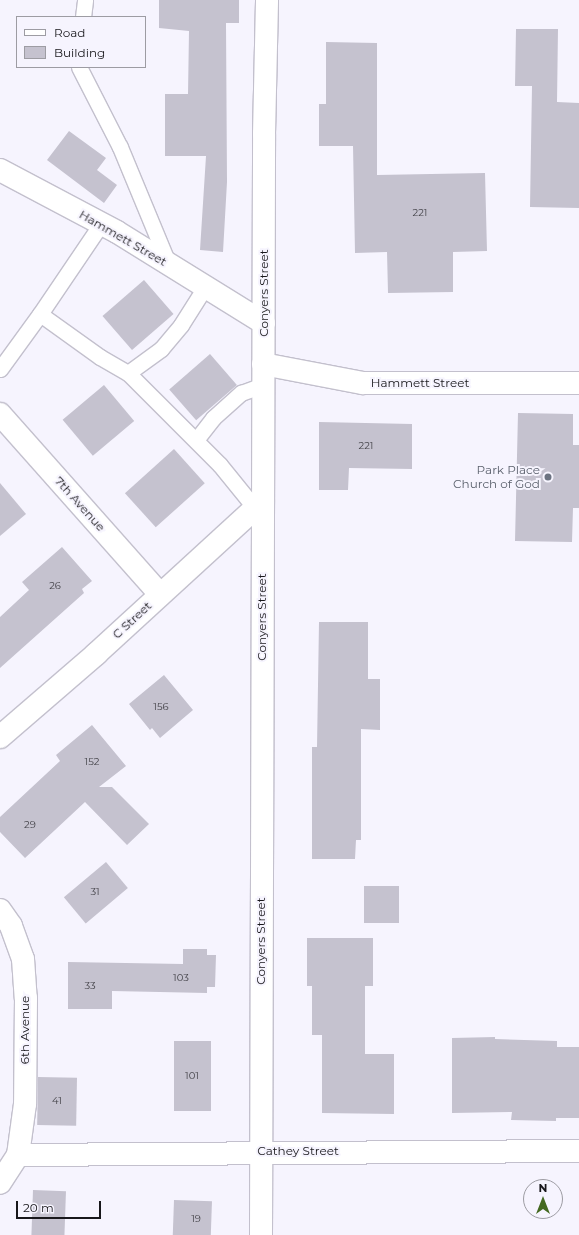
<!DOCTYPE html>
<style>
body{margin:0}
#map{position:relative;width:579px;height:1235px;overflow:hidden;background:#f6f4fe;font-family:Montserrat,sans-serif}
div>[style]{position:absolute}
.building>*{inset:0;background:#c5c2cf;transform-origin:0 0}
.roads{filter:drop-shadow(1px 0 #c3c0cd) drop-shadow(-1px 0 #c3c0cd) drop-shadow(0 1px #c3c0cd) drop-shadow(0 -1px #c3c0cd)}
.service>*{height:15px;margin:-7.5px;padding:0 7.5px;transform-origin:7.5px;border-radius:7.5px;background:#fff}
.minor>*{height:22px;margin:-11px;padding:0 11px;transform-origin:11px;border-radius:11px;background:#fff}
.dots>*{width:11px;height:11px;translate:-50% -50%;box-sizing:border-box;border:2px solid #f6f4fe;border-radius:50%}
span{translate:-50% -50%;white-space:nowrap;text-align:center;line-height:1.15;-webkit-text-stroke:4px #f6f4fe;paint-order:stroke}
.number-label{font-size:10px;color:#434248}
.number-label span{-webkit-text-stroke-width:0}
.street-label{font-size:12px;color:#18171b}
.worship-label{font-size:12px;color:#5b616d}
.right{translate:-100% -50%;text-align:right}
.legend{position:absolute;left:16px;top:16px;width:130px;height:52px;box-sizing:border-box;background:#f6f4fe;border:1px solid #9d9ca3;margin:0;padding:5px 7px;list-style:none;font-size:12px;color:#18171b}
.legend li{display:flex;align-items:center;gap:8px;height:20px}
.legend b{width:20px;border:1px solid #9d9ca3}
.north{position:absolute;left:523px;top:1179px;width:40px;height:40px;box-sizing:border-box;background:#f6f4fe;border:1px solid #9d9ca3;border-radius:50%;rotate:0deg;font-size:11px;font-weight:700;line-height:16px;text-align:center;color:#18171b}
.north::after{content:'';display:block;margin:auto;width:14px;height:18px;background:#446921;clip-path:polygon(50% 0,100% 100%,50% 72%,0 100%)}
.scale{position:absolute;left:16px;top:1201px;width:85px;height:18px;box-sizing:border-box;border:2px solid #18171b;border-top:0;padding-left:5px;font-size:12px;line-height:14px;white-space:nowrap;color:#18171b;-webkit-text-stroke:3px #f6f4fe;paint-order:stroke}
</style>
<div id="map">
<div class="building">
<i style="clip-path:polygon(159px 0,239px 0,239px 23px,226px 23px,227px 182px,223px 252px,200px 250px,206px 156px,165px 156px,165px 94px,188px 94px,189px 31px,159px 28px)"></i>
<i style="clip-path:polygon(516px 29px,558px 29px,557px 102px,579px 103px,579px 208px,530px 207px,532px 86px,515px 86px)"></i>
<i style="clip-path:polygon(326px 42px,377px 43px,377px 175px,485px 173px,487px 251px,453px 252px,453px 292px,388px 293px,387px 252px,355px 253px,353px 146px,319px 146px,319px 104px,326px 104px)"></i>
<i style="clip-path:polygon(69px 131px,106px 158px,97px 170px,117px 185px,104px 203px,47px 160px)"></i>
<i style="left:144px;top:280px;width:45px;height:55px;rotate:49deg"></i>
<i style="left:210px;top:354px;width:41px;height:54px;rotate:49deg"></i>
<i style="left:104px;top:385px;width:47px;height:54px;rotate:50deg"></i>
<i style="clip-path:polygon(518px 413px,573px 414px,573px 445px,579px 445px,579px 508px,573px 508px,572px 542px,515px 541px)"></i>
<i style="clip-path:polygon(319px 422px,412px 424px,412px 469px,349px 468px,348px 490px,319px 490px)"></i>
<i style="left:174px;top:449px;width:46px;height:66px;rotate:48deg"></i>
<i style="clip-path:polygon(0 483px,26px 514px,0 536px)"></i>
<i style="clip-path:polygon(62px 547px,92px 581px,82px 589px,84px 593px,0 668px,0 617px,29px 590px,22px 582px)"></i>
<i style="clip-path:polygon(319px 622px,368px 622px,368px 679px,380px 679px,380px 730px,361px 729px,361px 840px,356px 840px,355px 859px,312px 859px,312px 747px,317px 747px)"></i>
<i style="clip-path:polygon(164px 675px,193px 710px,160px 738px,152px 728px,150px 730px,129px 704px)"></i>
<i style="clip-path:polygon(92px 725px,126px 766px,99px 787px,112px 787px,149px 824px,127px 845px,85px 802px,25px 858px,0 832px,0 817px,60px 761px,56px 755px)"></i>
<i style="left:106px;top:862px;width:34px;height:55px;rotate:50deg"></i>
<i style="left:364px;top:886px;width:35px;height:37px"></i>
<i style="clip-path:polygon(307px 938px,373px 938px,373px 986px,365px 986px,365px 1054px,394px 1054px,394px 1114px,322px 1113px,322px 1035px,312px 1035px,312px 986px,307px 986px)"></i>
<i style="clip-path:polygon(183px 949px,207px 949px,207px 955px,216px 955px,215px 987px,207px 987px,207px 993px,112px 991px,112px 1009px,68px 1009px,68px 962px,183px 964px)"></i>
<i style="clip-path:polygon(495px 1037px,495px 1039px,557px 1041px,557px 1047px,579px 1047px,579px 1118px,556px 1118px,556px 1121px,511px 1120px,512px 1112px,452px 1113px,452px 1038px)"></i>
<i style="left:174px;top:1041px;width:37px;height:70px"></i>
<i style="left:38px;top:1077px;width:39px;height:48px;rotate:1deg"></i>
<i style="left:33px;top:1190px;width:33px;height:45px;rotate:2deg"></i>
<i style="left:174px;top:1200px;width:38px;height:35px;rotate:2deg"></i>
</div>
<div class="roads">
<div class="service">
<i style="left:83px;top:17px;width:17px;rotate:-83deg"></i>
<i style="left:79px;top:67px;width:90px;rotate:62.9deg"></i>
<i style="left:120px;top:147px;width:126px;rotate:67.5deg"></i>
<i style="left:40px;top:314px;width:74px;rotate:35.6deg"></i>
<i style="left:100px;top:357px;width:32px;rotate:30deg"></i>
<i style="left:128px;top:373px;width:41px;rotate:-36deg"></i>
<i style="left:161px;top:349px;width:31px;rotate:-50deg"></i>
<i style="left:181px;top:325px;width:45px;rotate:-57.7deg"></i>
<i style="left:0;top:369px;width:68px;rotate:-54deg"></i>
<i style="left:40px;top:314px;width:109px;rotate:-55.9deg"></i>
<i style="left:128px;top:373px;width:130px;rotate:45deg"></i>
<i style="left:220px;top:465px;width:55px;rotate:50.9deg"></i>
<i style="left:196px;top:440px;width:28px;rotate:-52deg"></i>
<i style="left:213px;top:418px;width:38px;rotate:-42deg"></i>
<i style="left:241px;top:393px;width:23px;rotate:-20deg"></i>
</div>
<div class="minor">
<i style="left:0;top:170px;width:132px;rotate:27.9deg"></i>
<i style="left:117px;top:232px;width:173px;rotate:31.8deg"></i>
<i style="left:263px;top:364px;width:102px;rotate:10.8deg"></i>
<i style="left:363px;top:383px;width:216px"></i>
<i style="left:0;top:414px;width:241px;rotate:48.4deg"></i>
<i style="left:0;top:737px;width:127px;rotate:-40.8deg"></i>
<i style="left:96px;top:654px;width:226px;rotate:-42.5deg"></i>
<i style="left:0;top:910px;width:19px;rotate:55deg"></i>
<i style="left:11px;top:926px;width:35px;rotate:70deg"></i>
<i style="left:23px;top:959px;width:39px;rotate:86deg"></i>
<i style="left:26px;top:998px;width:106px;rotate:90.5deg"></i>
<i style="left:25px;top:1104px;width:51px;rotate:97.8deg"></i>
<i style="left:18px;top:1155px;width:33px;rotate:123deg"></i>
<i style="left:18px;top:1155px;width:561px;rotate:-0.41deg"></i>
<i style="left:261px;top:1235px;width:1101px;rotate:-89.84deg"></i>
<i style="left:264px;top:134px;width:134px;rotate:-88.7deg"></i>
</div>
</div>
<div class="dots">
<i style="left:548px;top:477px;background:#6b7280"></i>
</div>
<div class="number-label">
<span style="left:420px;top:213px">221</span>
<span style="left:366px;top:446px">221</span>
<span style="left:55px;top:586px">26</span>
<span style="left:161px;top:707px">156</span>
<span style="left:92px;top:762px">152</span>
<span style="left:30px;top:825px">29</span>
<span style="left:95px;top:892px">31</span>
<span style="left:181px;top:978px">103</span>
<span style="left:90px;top:986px">33</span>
<span style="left:192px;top:1076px">101</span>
<span style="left:57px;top:1101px">41</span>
<span style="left:196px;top:1219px">19</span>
</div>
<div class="street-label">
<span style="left:123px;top:238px;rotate:30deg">Hammett Street</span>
<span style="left:264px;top:293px;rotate:-90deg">Conyers Street</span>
<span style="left:420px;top:383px">Hammett Street</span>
<span style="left:80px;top:504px;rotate:48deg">7th Avenue</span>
<span style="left:262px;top:617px;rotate:-90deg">Conyers Street</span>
<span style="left:132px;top:620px;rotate:-43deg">C Street</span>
<span style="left:261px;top:941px;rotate:-90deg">Conyers Street</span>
<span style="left:25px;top:1030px;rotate:-90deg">6th Avenue</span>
<span style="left:298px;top:1151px">Cathey Street</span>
</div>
<div class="worship-label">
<span class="right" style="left:540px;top:477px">Park Place<br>Church of God</span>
</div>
<ul class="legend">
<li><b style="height:5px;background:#fff"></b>Road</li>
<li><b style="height:11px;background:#c5c2cf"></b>Building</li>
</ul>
<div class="north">N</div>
<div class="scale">20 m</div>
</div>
